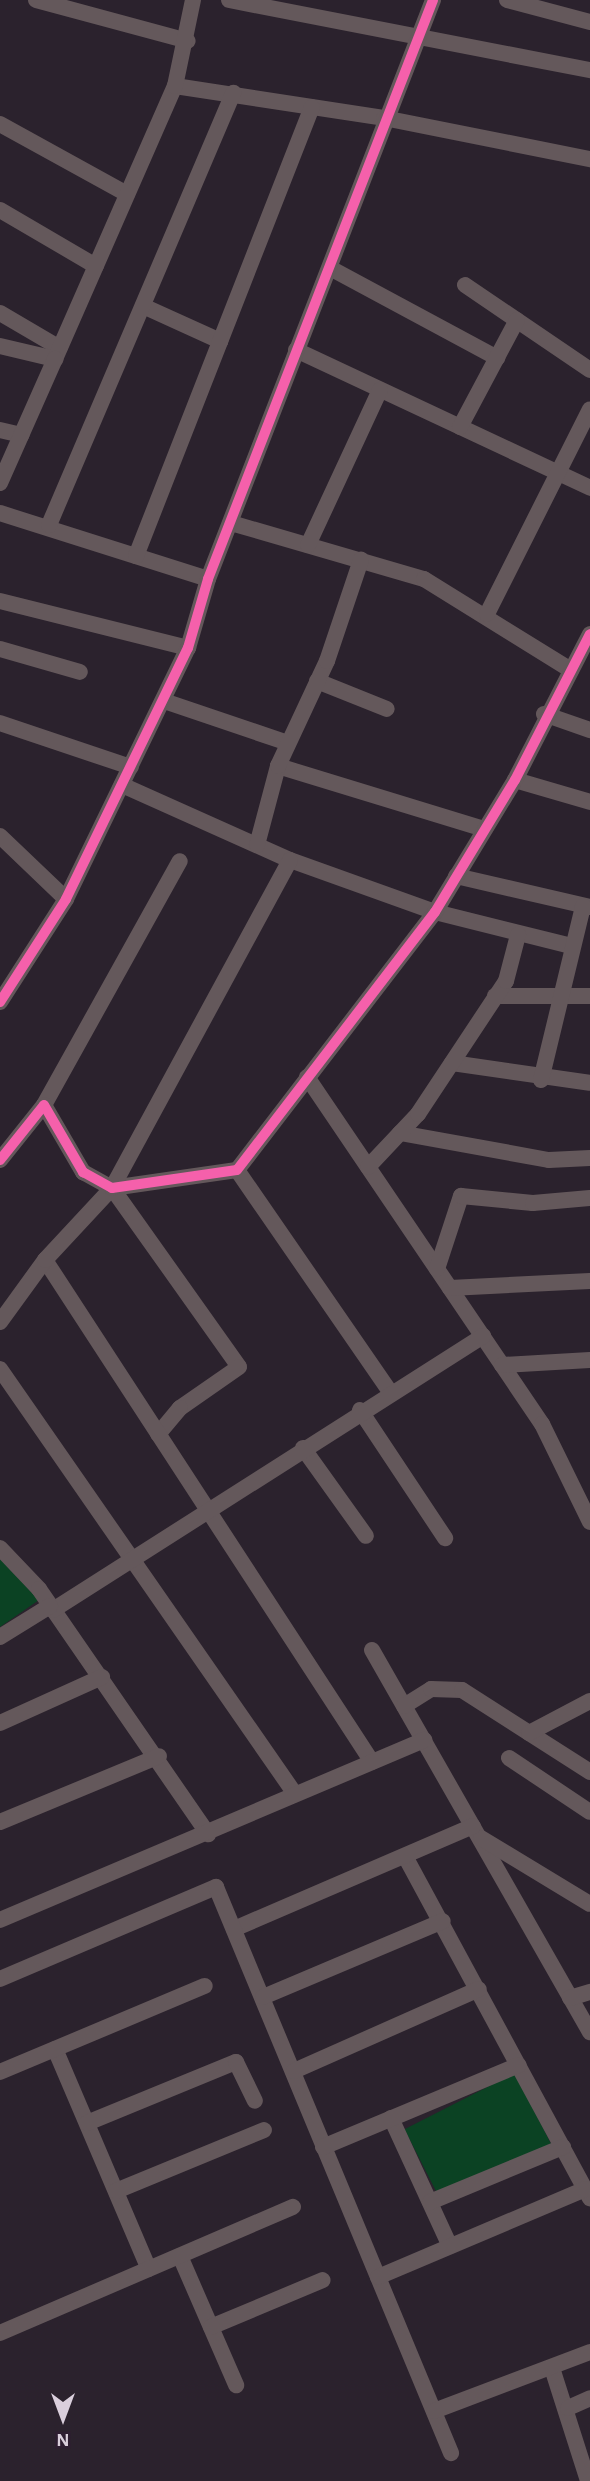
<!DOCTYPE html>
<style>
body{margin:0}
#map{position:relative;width:590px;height:2481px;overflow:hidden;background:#2b222d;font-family:"Alegreya Sans",sans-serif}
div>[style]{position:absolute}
.green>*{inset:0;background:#0b4223;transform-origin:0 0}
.street>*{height:16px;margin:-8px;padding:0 8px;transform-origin:8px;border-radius:8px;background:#64585b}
.cycleway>*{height:10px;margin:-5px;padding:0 5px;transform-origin:5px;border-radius:5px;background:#f560ab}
span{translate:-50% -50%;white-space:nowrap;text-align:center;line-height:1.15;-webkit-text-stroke:5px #2e1e31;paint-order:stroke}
.north{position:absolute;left:28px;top:2383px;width:70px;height:70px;-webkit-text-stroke:5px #2e1e31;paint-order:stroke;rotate:180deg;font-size:19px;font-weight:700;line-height:28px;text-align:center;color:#dacfdc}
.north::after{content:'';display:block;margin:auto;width:24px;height:32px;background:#dacfdc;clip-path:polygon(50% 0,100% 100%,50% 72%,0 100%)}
</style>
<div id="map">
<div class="green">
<i style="clip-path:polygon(0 1559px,39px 1600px,0 1627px)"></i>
<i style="left:515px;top:2073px;width:81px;height:124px;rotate:63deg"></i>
</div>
<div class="street">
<i style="left:36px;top:0;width:157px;rotate:15.1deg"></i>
<i style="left:229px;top:0;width:368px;rotate:11deg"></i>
<i style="left:507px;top:0;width:86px;rotate:14.8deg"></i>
<i style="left:175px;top:86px;width:211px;rotate:8.7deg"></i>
<i style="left:384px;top:118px;width:210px;rotate:11.3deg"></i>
<i style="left:0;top:124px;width:145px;rotate:28.9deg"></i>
<i style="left:0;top:210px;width:111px;rotate:30.3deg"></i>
<i style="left:330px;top:268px;width:190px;rotate:28.3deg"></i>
<i style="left:465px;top:285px;width:151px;rotate:34.2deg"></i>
<i style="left:143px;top:306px;width:85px;rotate:24.4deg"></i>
<i style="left:0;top:313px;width:69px;rotate:30.3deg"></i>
<i style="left:0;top:346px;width:57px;rotate:13.3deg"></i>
<i style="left:55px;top:359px;width:298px;rotate:-66.3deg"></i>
<i style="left:175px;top:86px;width:88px;rotate:-78.2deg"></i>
<i style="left:296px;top:350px;width:325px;rotate:25.1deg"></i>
<i style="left:460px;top:427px;width:121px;rotate:-62deg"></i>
<i style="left:0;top:430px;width:22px;rotate:13deg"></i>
<i style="left:0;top:483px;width:136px;rotate:-66.1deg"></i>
<i style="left:0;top:513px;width:218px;rotate:17.6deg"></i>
<i style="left:231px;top:523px;width:201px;rotate:16.2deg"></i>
<i style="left:424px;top:579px;width:173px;rotate:31.8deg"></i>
<i style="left:49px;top:525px;width:470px;rotate:-66.9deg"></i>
<i style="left:308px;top:545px;width:171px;rotate:-65.1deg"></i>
<i style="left:136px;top:556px;width:482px;rotate:-68.6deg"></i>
<i style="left:0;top:601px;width:194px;rotate:14deg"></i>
<i style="left:487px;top:614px;width:229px;rotate:-63.3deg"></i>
<i style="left:0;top:649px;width:83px;rotate:16deg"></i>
<i style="left:317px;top:681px;width:75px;rotate:21.8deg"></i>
<i style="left:164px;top:701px;width:131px;rotate:18.7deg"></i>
<i style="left:544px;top:714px;width:49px;rotate:19.2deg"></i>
<i style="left:0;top:723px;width:138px;rotate:18.6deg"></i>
<i style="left:278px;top:766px;width:215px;rotate:17deg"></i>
<i style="left:515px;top:780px;width:78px;rotate:16.3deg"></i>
<i style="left:122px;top:785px;width:184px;rotate:24.1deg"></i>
<i style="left:290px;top:860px;width:154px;rotate:19.7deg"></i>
<i style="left:435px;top:912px;width:140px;rotate:14deg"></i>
<i style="left:0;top:836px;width:91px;rotate:43.7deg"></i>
<i style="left:257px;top:845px;width:82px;rotate:-75.1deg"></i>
<i style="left:278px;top:766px;width:116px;rotate:-65deg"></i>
<i style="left:327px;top:661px;width:107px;rotate:-71.4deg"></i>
<i style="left:456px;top:876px;width:138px;rotate:13deg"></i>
<i style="left:495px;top:996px;width:95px"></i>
<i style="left:0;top:1002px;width:122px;rotate:-57.3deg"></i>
<i style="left:66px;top:899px;width:279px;rotate:-64.1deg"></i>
<i style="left:188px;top:648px;width:72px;rotate:-73.8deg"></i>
<i style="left:208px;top:579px;width:621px;rotate:-68.76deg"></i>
<i style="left:452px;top:1063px;width:139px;rotate:8.2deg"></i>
<i style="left:307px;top:1077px;width:419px;rotate:55.9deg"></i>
<i style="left:542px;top:1424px;width:109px;rotate:63.9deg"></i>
<i style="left:541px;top:1080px;width:179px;rotate:-76.4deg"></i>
<i style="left:44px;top:1105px;width:279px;rotate:-60.9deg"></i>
<i style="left:400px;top:1133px;width:151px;rotate:10.3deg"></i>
<i style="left:549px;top:1160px;width:41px;rotate:-2.8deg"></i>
<i style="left:0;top:1160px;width:70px;rotate:-51.3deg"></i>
<i style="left:44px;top:1105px;width:78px;rotate:59.8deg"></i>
<i style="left:83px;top:1172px;width:33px;rotate:29deg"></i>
<i style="left:112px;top:1188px;width:126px;rotate:-8.2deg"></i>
<i style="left:237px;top:1170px;width:325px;rotate:-52.5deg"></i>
<i style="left:435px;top:912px;width:154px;rotate:-58.8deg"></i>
<i style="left:515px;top:780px;width:164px;rotate:-62.8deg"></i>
<i style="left:368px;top:1167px;width:73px;rotate:-46.7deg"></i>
<i style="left:418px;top:1114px;width:159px;rotate:-56.5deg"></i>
<i style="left:506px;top:981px;width:48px;rotate:-75.4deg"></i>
<i style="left:237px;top:1170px;width:267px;rotate:55.4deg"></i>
<i style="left:112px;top:1188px;width:219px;rotate:54.6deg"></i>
<i style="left:239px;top:1367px;width:72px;rotate:145.2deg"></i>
<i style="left:180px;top:1408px;width:34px;rotate:130deg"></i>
<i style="left:45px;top:1260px;width:599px;rotate:56.92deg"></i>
<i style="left:437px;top:1269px;width:77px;rotate:-71.8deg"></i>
<i style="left:461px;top:1196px;width:72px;rotate:5.6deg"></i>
<i style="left:533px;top:1203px;width:57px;rotate:-5deg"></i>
<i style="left:450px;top:1288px;width:140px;rotate:-2.9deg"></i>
<i style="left:0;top:1322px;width:77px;rotate:-54deg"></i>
<i style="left:45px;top:1260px;width:98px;rotate:-47.1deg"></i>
<i style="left:112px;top:1188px;width:373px;rotate:-61.5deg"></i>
<i style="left:502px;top:1365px;width:88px;rotate:-3.3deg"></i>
<i style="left:0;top:1369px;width:517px;rotate:55.23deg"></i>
<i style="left:360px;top:1410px;width:154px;rotate:56.4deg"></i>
<i style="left:303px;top:1448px;width:108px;rotate:54.4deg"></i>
<i style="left:0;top:1548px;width:57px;rotate:46.4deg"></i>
<i style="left:39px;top:1589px;width:298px;rotate:55.4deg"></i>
<i style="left:53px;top:1610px;width:510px;rotate:-32.51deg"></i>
<i style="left:0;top:1637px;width:59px;rotate:-31.8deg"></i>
<i style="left:372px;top:1650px;width:440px;rotate:60.3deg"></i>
<i style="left:404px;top:1706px;width:32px;rotate:-32deg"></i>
<i style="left:431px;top:1689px;width:31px;rotate:2deg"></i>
<i style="left:462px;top:1690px;width:152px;rotate:32.6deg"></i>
<i style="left:0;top:1723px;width:112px;rotate:-24.3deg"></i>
<i style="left:529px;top:1733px;width:69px;rotate:-27.7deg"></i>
<i style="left:509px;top:1758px;width:97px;rotate:33.7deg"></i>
<i style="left:0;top:1822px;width:172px;rotate:-22.5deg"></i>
<i style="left:481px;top:1838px;width:127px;rotate:31.2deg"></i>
<i style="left:406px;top:1858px;width:387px;rotate:61.6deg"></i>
<i style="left:0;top:1920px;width:461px;rotate:-23deg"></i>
<i style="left:234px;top:1929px;width:260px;rotate:-23.3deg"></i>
<i style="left:0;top:1979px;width:235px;rotate:-23.1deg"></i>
<i style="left:216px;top:1887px;width:613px;rotate:67.45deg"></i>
<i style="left:263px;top:1997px;width:195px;rotate:-22.9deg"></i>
<i style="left:570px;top:1998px;width:21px;rotate:-17deg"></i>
<i style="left:55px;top:2049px;width:239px;rotate:66.9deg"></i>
<i style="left:294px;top:2071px;width:202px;rotate:-23.9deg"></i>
<i style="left:0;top:2072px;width:222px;rotate:-22.8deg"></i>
<i style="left:391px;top:2118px;width:141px;rotate:65.3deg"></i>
<i style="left:87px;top:2123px;width:161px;rotate:-22.3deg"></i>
<i style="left:236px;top:2062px;width:43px;rotate:64deg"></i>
<i style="left:323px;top:2147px;width:212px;rotate:-22.7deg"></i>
<i style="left:116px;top:2191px;width:160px;rotate:-22.4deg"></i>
<i style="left:430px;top:2202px;width:144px;rotate:-22.5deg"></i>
<i style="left:180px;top:2256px;width:141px;rotate:66.5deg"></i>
<i style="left:378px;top:2277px;width:225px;rotate:-23deg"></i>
<i style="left:211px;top:2327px;width:121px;rotate:-22.8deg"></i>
<i style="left:0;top:2333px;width:319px;rotate:-23.3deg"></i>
<i style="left:552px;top:2368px;width:119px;rotate:72.3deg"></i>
<i style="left:568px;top:2408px;width:24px;rotate:-24deg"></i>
<i style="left:434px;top:2411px;width:167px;rotate:-20.7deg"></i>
</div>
<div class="cycleway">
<i style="left:0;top:1002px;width:122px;rotate:-57.3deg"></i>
<i style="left:66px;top:899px;width:279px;rotate:-64.1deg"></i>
<i style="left:188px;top:648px;width:72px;rotate:-73.8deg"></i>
<i style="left:208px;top:579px;width:621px;rotate:-68.76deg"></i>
<i style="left:0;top:1160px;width:70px;rotate:-51.3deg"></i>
<i style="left:44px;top:1105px;width:78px;rotate:59.8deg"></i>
<i style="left:83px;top:1172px;width:33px;rotate:29deg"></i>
<i style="left:112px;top:1188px;width:126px;rotate:-8.2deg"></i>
<i style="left:237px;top:1170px;width:325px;rotate:-52.5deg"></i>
<i style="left:435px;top:912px;width:154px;rotate:-58.8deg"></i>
<i style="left:515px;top:780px;width:164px;rotate:-62.8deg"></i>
</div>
<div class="north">N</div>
</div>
